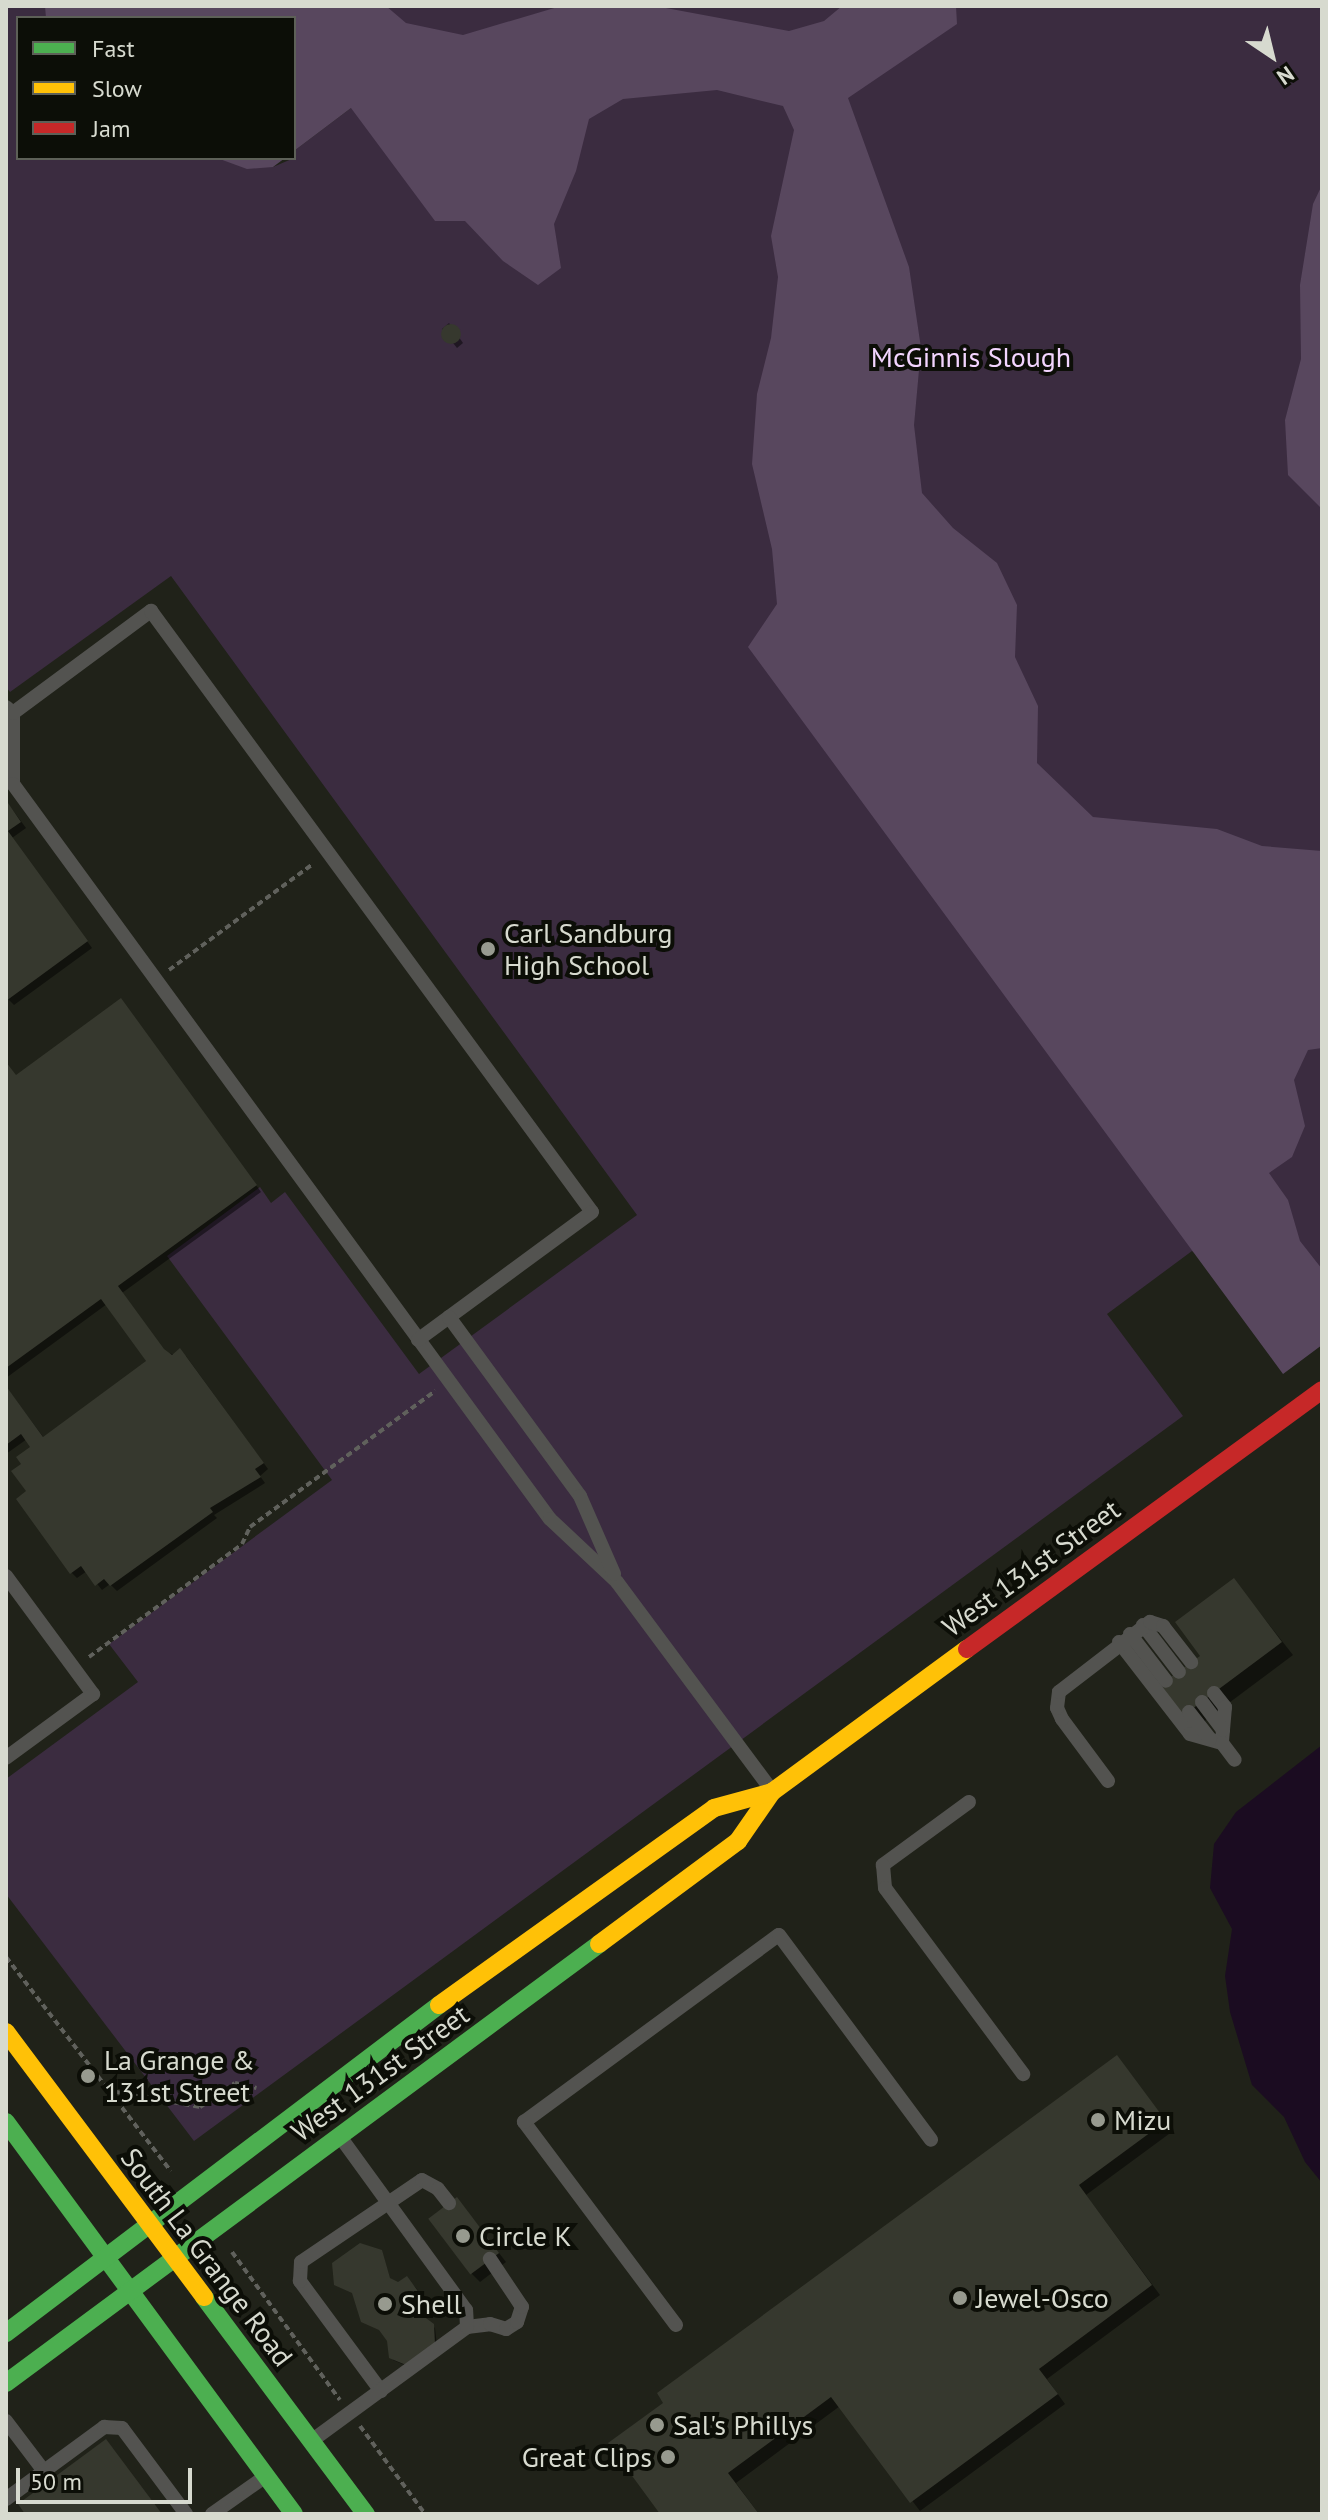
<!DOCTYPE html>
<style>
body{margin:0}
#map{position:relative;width:1328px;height:2520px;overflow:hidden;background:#202219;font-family:"PT Sans",sans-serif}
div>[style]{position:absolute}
.green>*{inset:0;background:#3b2c40}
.forest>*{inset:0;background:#58475e}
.water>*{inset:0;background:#1b0c21}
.shadow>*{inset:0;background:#0007}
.building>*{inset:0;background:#36382e;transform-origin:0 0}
.round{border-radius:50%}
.path>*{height:4px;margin-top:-2px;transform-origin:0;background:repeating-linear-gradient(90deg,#60615c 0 6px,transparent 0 10px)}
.lane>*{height:14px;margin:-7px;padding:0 7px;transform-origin:7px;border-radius:7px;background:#535350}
.fast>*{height:18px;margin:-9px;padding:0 9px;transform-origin:9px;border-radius:9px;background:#4caf50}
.slow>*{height:18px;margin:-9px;padding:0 9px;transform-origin:9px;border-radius:9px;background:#ffc107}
.jam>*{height:18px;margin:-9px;padding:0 9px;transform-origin:9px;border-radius:9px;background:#c62828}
.dots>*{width:22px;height:22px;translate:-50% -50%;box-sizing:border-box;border:4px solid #0c0e07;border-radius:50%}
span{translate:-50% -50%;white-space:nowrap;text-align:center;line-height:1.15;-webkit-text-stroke:8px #0c0e07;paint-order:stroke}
.park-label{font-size:28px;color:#f3d5ff}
.poi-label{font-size:28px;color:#d7dacf}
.left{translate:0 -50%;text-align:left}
.right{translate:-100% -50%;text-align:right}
.street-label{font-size:28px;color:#d7dacf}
.frame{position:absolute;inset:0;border:8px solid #d7dacf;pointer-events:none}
.legend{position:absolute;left:16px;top:16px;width:280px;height:144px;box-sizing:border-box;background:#0c0e07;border:2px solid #5d6057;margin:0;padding:10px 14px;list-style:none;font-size:24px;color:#d7dacf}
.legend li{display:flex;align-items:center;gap:16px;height:40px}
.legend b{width:40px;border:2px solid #5d6057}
.north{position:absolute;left:1232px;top:16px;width:80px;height:80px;-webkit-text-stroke:6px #0c0e07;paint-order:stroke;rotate:145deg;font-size:22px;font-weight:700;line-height:32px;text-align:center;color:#d7dacf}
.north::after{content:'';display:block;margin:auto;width:28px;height:36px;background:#d7dacf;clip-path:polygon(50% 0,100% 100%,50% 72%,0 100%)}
.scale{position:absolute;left:16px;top:2468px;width:176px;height:36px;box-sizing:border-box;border:4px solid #d7dacf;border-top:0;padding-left:10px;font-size:24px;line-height:28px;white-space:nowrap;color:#d7dacf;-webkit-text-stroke:6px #0c0e07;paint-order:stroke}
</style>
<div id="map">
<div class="green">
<i style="clip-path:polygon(6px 6px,46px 8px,46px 18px,18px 18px,18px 158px,217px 158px,273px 167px,294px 158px,294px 151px,351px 108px,294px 18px,276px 6px,1322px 6px,1322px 1345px,1192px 1251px,1107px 1314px,1183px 1416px,194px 2141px,6px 1894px,6px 1779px,138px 1682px,109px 1644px,332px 1480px,167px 1256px,260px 1187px,271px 1203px,285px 1192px,419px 1374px,637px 1215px,171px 576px,10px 692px,6px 687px)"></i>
</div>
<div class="forest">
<i style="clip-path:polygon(45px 6px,386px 6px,406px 23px,463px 35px,561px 6px,655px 6px,789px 31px,824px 21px,842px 6px,956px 6px,957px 24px,848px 98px,909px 267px,921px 348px,914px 425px,922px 493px,953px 528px,997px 563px,1017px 605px,1015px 657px,1038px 706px,1037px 763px,1093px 817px,1217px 829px,1262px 846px,1322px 851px,1322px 1048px,1308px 1050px,1294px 1080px,1305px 1126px,1292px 1157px,1269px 1173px,1288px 1200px,1300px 1241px,1322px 1269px,1322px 1345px,1283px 1374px,748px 647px,777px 604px,772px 549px,752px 464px,757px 394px,771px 338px,778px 277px,771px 236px,794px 130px,783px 106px,717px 90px,623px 99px,589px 119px,576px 171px,554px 224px,561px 268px,538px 285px,503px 261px,465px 221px,435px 221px,351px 108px,294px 151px,294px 18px,46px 18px)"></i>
<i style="clip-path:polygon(217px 158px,285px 158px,273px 167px,247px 169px)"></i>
<i style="clip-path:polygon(1322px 185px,1322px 509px,1288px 475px,1285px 420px,1301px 359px,1300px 285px,1313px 204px)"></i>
</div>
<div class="water">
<i style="clip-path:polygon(1322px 1745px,1322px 2183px,1305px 2162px,1284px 2117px,1252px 2085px,1230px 2012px,1225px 1976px,1232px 1929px,1210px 1888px,1214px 1844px,1236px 1812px)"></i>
</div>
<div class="shadow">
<i style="clip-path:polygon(449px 323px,463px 343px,457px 348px,442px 329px)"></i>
<i style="clip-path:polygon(6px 801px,26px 828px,12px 838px,92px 948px,14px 1005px,6px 997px)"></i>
<i style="clip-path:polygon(126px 1006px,261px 1192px,122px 1293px,166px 1353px,186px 1356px,268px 1469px,260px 1476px,265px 1483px,214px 1515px,217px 1518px,117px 1591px,110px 1584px,102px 1590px,87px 1571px,77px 1578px,71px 1572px,29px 1491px,23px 1465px,33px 1447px,27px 1439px,6px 1454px,6px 1387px,44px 1438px,149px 1365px,107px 1304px,6px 1378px,6px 1063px,16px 1077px)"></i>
<i style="clip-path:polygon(1234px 1580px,1293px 1655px,1194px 1729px,1182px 1717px)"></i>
<i style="clip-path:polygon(1117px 2058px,1173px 2131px,1086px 2195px,1160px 2295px,1047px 2379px,1065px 2404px,920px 2511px,840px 2406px,736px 2483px,759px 2514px,662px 2514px)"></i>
<i style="clip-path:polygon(457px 2199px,506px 2262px,480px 2282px,471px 2273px)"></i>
<i style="clip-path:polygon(381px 2251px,385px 2274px,398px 2285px,407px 2279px,416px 2288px,428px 2304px,416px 2313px,435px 2328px,437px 2346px,409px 2367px,393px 2360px)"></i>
</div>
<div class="building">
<i class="round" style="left:441px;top:324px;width:20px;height:20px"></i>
<i style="clip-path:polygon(6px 800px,21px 822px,8px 831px,88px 941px,6px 1001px)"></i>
<i style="clip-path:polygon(121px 998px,257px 1185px,118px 1286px,164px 1349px,172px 1355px,180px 1348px,264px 1463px,255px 1469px,261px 1477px,210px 1508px,213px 1512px,110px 1586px,104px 1579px,95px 1586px,81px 1566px,70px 1574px,16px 1499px,26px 1491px,11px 1471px,21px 1464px,16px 1457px,30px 1447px,21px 1434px,6px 1445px,6px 1386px,43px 1437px,146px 1361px,101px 1299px,6px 1368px,6px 1062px,16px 1075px)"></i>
<i style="clip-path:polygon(1234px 1578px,1282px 1642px,1180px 1718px,1157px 1687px,1200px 1656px,1175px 1622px)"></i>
<i style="clip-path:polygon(1117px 2055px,1166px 2121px,1079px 2185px,1152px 2285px,1039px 2369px,1058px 2394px,910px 2503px,831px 2397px,728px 2473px,759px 2514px,660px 2514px,608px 2443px,663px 2403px,657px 2393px)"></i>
<i style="left:457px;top:2197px;width:70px;height:36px;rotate:53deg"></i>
<i style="clip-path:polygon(360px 2243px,382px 2250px,390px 2278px,398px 2282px,407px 2276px,420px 2294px,411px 2307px,434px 2324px,435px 2344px,406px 2365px,389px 2358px,387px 2341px,379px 2330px,361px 2322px,352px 2293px,334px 2285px,332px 2263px)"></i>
<i style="clip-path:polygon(106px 2439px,162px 2514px,25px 2514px,18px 2504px)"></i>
</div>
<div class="path">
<i style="left:169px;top:970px;width:179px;rotate:-36.4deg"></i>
<i style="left:89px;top:1657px;width:190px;rotate:-36.4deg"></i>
<i style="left:242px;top:1544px;width:19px;rotate:-65deg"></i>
<i style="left:250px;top:1527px;width:230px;rotate:-36.3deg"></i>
<i style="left:6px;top:1957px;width:270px;rotate:52.4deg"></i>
<i style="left:105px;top:2090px;width:97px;rotate:10.1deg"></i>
<i style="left:200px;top:2107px;width:42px;rotate:-34.4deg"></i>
<i style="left:235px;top:2083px;width:22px;rotate:13deg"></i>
<i style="left:232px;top:2252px;width:183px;rotate:53.9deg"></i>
<i style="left:360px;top:2426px;width:109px;rotate:53.5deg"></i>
</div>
<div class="lane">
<i style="left:6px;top:707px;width:9px;rotate:41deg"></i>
<i style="left:13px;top:713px;width:71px;rotate:90deg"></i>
<i style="left:13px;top:784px;width:910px;rotate:53.85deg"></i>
<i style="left:550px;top:1519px;width:92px;rotate:43.2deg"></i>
<i style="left:617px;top:1582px;width:257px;rotate:53.4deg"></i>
<i style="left:13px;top:713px;width:172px;rotate:-36.5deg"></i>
<i style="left:151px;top:611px;width:745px;rotate:53.73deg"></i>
<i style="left:592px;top:1212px;width:216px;rotate:143.7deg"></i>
<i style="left:449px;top:1317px;width:222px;rotate:53.8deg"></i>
<i style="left:580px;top:1496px;width:85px;rotate:66.4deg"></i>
<i style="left:6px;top:1576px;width:147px;rotate:53.6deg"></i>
<i style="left:93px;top:1694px;width:108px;rotate:143.7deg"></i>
<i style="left:1143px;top:1625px;width:59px;rotate:52.5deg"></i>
<i style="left:1130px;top:1634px;width:59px;rotate:52.5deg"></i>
<i style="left:1119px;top:1642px;width:116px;rotate:52.3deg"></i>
<i style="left:1190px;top:1734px;width:33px;rotate:16deg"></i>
<i style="left:1214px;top:1693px;width:18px;rotate:52deg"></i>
<i style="left:1225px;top:1707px;width:36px;rotate:95deg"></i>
<i style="left:1222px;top:1743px;width:21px;rotate:53deg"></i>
<i style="left:1202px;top:1702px;width:35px;rotate:53deg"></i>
<i style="left:1189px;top:1712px;width:34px;rotate:52deg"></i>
<i style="left:1108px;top:1781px;width:77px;rotate:-126.6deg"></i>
<i style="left:1062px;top:1719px;width:12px;rotate:-114deg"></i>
<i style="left:1057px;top:1708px;width:16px;rotate:-83deg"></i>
<i style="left:1059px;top:1692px;width:115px;rotate:-37.6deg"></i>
<i style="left:1150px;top:1622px;width:14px;rotate:17deg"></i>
<i style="left:1163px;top:1626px;width:46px;rotate:52.1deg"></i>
<i style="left:969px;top:1802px;width:107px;rotate:143.8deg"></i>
<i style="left:883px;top:1865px;width:23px;rotate:85deg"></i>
<i style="left:885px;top:1888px;width:232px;rotate:53.4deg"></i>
<i style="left:676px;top:2325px;width:254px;rotate:-126.8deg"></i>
<i style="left:524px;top:2122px;width:316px;rotate:-36.3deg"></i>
<i style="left:779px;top:1935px;width:255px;rotate:53.4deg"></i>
<i style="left:467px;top:2327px;width:23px;rotate:-7deg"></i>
<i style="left:490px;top:2324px;width:17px;rotate:17deg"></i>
<i style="left:506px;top:2329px;width:13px;rotate:-32deg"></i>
<i style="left:517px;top:2322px;width:16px;rotate:-72deg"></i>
<i style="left:522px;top:2307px;width:58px;rotate:-123.7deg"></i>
<i style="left:381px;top:2391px;width:137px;rotate:-126.4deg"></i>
<i style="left:300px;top:2281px;width:19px;rotate:-87deg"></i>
<i style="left:301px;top:2262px;width:146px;rotate:-34.1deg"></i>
<i style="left:422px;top:2180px;width:18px;rotate:29deg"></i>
<i style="left:438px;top:2189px;width:18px;rotate:52deg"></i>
<i style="left:6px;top:2421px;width:63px;rotate:52.8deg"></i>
<i style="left:314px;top:2439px;width:190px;rotate:-36.2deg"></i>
<i style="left:467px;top:2327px;width:17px;rotate:-93deg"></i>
<i style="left:466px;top:2310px;width:213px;rotate:-126deg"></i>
<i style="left:6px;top:2499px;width:122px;rotate:-36.3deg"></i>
<i style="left:104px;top:2427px;width:18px;rotate:3deg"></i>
<i style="left:122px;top:2428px;width:107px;rotate:53.3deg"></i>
<i style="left:212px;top:2514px;width:62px;rotate:-35.2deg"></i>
</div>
<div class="fast">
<i style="left:6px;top:2122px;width:486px;rotate:53.7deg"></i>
<i style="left:204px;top:2297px;width:271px;rotate:53.3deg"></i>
<i style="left:6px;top:2333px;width:543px;rotate:-37.14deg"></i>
<i style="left:6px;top:2383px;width:738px;rotate:-36.51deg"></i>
</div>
<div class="slow">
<i style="left:599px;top:1944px;width:173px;rotate:-36.5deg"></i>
<i style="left:738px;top:1841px;width:60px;rotate:-55.2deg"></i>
<i style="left:772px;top:1792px;width:242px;rotate:-36.3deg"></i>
<i style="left:439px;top:2005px;width:338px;rotate:-35.6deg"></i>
<i style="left:714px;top:1808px;width:60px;rotate:-15.4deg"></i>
<i style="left:6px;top:2032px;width:331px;rotate:53.2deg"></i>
</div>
<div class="jam">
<i style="left:967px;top:1649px;width:439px;rotate:-36.1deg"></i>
</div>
<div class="dots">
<i style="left:488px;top:949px;background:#979a8f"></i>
<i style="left:88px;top:2076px;background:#979a8f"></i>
<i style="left:1098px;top:2120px;background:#979a8f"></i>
<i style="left:463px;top:2236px;background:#979a8f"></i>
<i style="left:960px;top:2298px;background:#979a8f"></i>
<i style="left:385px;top:2304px;background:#979a8f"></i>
<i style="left:657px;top:2425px;background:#979a8f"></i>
<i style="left:668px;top:2457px;background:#979a8f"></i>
</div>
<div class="park-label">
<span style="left:971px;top:357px">McGinnis Slough</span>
</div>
<div class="poi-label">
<span class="left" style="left:504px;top:949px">Carl Sandburg<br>High School</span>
<span class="left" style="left:104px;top:2076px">La Grange &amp;<br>131st Street</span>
<span class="left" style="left:1114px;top:2120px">Mizu</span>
<span class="left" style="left:479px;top:2236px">Circle K</span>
<span class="left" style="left:976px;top:2298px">Jewel-Osco</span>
<span class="left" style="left:401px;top:2304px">Shell</span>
<span class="left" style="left:673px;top:2425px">Sal's Phillys</span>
<span class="right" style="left:652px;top:2457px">Great Clips</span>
</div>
<div class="street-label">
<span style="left:1031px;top:1568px;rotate:-36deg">West 131st Street</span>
<span style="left:380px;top:2073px;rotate:-36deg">West 131st Street</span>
<span style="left:207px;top:2257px;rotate:53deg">South La Grange Road</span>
</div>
<div class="frame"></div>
<ul class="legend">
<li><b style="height:10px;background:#4caf50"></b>Fast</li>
<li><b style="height:10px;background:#ffc107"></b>Slow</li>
<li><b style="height:10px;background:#c62828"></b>Jam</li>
</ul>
<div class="north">N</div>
<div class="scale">50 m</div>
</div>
